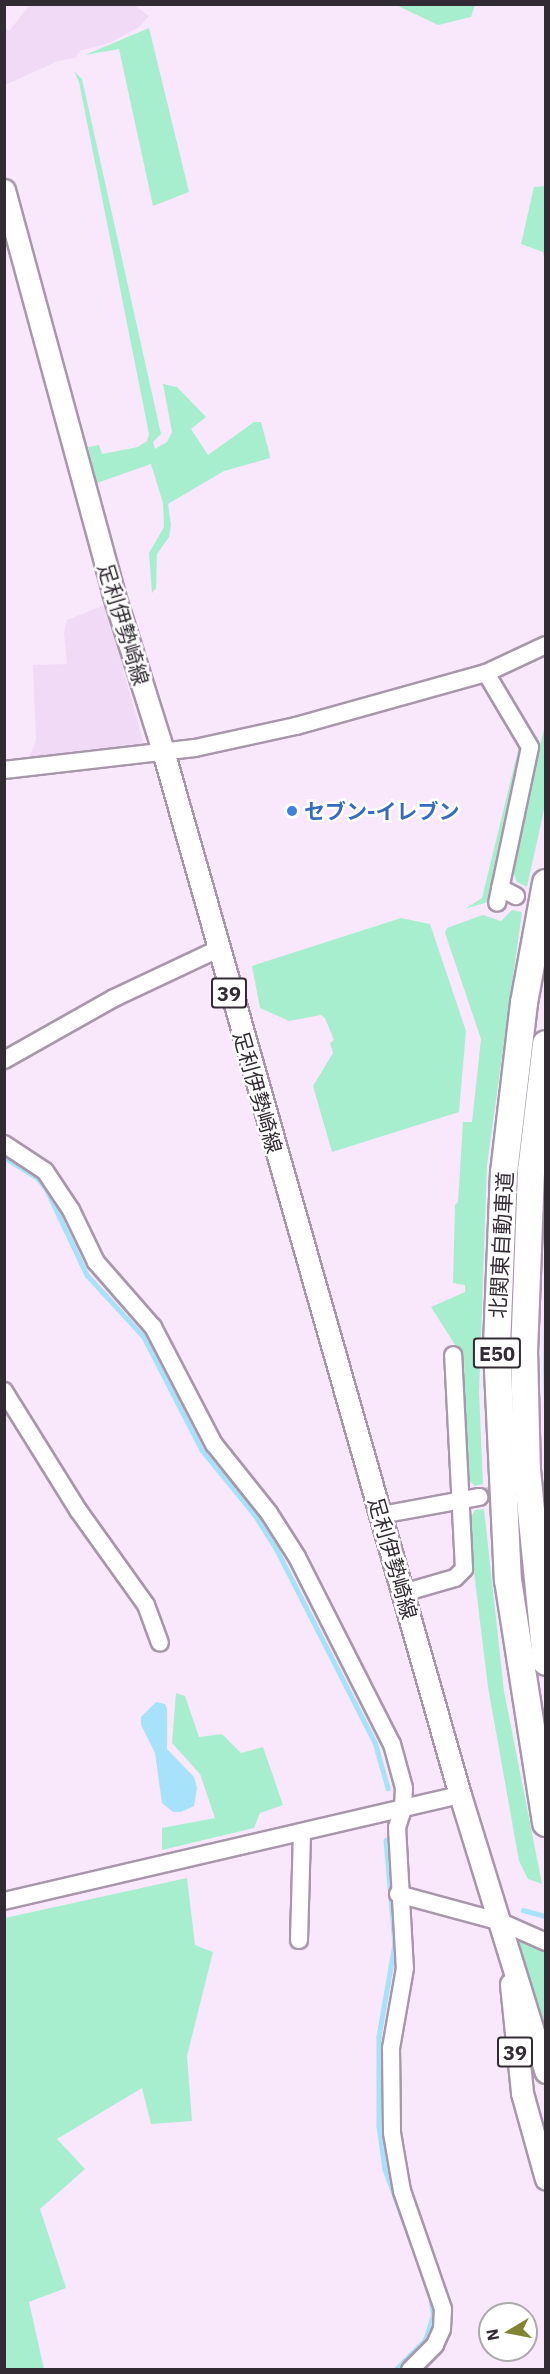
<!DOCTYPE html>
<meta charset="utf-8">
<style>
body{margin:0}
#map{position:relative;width:550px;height:2374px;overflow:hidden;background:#f9e7fc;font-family:"IBM Plex Sans","Noto Sans JP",sans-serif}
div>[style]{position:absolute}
.built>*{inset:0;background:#f1daf5}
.green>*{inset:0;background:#a7eecf}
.water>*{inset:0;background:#a6e2f9}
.stream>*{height:4.5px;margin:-2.25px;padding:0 2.25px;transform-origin:2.25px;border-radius:2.25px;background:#a6e2f9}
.minor-tunnel>*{height:16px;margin-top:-8px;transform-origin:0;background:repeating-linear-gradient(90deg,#d1c1d4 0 16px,transparent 0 24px)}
.roads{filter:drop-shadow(2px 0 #a897ab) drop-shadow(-2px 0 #a897ab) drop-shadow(0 2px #a897ab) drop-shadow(0 -2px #a897ab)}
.minor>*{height:16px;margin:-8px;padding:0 8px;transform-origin:8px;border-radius:8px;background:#fff}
.major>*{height:21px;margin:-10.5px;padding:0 10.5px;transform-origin:10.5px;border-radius:10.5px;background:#fff}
.highway>*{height:26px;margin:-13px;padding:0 13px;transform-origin:13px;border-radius:13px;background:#fff}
.dots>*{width:16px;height:16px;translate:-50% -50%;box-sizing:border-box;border:3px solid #fff;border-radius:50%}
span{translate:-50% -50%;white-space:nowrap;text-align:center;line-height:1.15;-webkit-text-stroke:5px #fff;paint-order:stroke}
.shield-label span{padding:2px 4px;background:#fff;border:2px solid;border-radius:4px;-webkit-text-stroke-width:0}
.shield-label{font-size:20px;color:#322b33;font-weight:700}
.street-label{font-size:21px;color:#322b33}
.shop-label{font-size:21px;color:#366cbe;font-weight:700}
.left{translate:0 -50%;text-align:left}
.frame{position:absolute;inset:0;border:6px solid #322b33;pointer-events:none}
.north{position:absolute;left:478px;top:2302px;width:60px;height:60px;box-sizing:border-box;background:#fff;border:2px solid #adaaad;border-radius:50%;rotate:260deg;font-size:16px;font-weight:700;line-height:24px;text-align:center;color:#322b33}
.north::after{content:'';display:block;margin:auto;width:21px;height:27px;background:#7f8531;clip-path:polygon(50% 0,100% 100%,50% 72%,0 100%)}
</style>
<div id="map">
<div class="built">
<i style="clip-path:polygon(30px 5px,134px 5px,149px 16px,138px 28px,109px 43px,80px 51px,75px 58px,58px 61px,5px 85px,5px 27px,9px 31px)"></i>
<i style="clip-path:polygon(105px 605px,144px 744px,139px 752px,28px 761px,36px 740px,33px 665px,67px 664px,64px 633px,67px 620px)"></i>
</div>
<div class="green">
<i style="clip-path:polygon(396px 5px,475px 5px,471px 17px,438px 25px)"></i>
<i style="clip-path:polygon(149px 28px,189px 192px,153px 206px,119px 49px,85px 55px)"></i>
<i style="clip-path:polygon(74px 71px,82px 79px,161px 434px,153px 442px,155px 449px,167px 442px,172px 432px,163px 384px,177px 387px,206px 417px,191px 429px,208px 455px,254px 422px,261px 422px,269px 452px,270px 458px,224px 471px,168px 504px,171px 525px,169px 537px,157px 554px,156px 588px,152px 593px,149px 553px,164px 527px,163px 503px,151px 464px,97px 483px,88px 447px,99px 445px,102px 454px,138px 447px,147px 441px,149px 434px,79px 82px)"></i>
<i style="clip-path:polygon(545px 186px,546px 186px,545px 261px,543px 252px,521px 244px,534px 187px)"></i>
<i style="clip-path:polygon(545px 725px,545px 805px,527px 887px,517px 882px,511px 865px)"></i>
<i style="clip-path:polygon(520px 742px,525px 753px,491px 901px,465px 909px,482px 898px)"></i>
<i style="clip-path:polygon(512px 910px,522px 912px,487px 1165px,479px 1392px,483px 1484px,475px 1486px,467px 1479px,464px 1359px,431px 1307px,465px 1292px,465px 1285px,453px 1283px,455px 1205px,458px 1202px,463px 1122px,472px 1122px,481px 1039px,445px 933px,447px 928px,483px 915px,501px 921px)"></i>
<i style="clip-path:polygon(401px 918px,430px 924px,466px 1031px,459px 1112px,332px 1152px,313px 1086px,333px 1053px,330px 1043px,334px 1040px,325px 1018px,321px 1015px,289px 1021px,260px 1008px,252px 966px)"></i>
<i style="clip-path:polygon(545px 1261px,546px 1261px,545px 1452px,543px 1368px)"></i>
<i style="clip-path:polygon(484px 1509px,504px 1691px,542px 1884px,528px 1879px,519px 1861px,488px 1687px,468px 1523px,475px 1510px)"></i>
<i style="clip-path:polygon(176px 1693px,185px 1696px,199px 1737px,222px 1734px,241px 1753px,263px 1747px,283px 1805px,260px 1813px,254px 1828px,162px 1850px,162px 1828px,215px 1818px,200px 1774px,172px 1743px)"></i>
<i style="clip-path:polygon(187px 1878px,195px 1945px,213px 1952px,187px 2056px,192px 2121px,151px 2124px,142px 2088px,57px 2139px,85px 2169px,40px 2209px,66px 2288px,29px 2302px,44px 2369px,5px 2369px,5px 1918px)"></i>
<i style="clip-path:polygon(522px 1935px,545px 1950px,545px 2030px,517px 1936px)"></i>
</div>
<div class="water">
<i style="clip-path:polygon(156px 1702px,165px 1704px,167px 1709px,167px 1749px,194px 1777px,197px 1788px,194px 1806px,181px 1812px,173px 1812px,162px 1803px,155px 1753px,141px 1725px,141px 1717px)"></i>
</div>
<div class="stream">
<i style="left:4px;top:1157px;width:40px;rotate:32deg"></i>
<i style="left:38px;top:1178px;width:15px;rotate:53deg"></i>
<i style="left:47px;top:1190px;width:94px;rotate:64.8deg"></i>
<i style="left:87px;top:1275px;width:84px;rotate:47.4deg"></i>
<i style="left:144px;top:1337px;width:127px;rotate:62.8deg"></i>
<i style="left:202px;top:1450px;width:84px;rotate:50.8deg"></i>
<i style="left:255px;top:1515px;width:41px;rotate:57.8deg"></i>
<i style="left:277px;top:1550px;width:216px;rotate:63deg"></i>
<i style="left:375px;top:1742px;width:48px;rotate:74.2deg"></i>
<i style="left:386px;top:1840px;width:104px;rotate:85.1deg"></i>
<i style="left:395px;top:1944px;width:94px;rotate:99.8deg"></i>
<i style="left:379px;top:2037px;width:89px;rotate:90deg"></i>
<i style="left:379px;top:2126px;width:43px;rotate:82.1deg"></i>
<i style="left:385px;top:2169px;width:77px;rotate:70.1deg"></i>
<i style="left:523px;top:1910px;width:24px;rotate:15deg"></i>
<i style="left:395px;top:2370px;width:42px;rotate:-45deg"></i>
<i style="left:425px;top:2340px;width:25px;rotate:-72deg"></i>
<i style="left:433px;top:2316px;width:22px;rotate:-98deg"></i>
</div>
<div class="minor-tunnel">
<i style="left:479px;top:1497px;width:68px;rotate:-11.8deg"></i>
</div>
<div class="roads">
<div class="minor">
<i style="left:486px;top:673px;width:86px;rotate:59.3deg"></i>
<i style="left:530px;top:747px;width:159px;rotate:101.9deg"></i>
<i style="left:4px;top:770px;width:192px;rotate:-6.6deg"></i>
<i style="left:195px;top:748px;width:103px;rotate:-12.3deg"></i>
<i style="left:296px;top:726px;width:197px;rotate:-15.6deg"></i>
<i style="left:486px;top:673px;width:66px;rotate:-25deg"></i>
<i style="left:500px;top:888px;width:18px;rotate:27deg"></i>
<i style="left:4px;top:1060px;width:126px;rotate:-29.4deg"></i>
<i style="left:114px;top:998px;width:113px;rotate:-25.2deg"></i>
<i style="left:4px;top:1144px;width:49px;rotate:33.4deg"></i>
<i style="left:45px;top:1171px;width:47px;rotate:56.3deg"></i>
<i style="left:71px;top:1210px;width:58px;rotate:64.3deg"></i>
<i style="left:96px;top:1262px;width:86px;rotate:48.8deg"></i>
<i style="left:153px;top:1327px;width:132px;rotate:62.5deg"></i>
<i style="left:214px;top:1444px;width:88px;rotate:51.4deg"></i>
<i style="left:269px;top:1513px;width:52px;rotate:57.5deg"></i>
<i style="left:297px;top:1557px;width:210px;rotate:63.1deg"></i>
<i style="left:392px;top:1744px;width:46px;rotate:74.7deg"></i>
<i style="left:404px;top:1788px;width:21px;rotate:93deg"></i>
<i style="left:403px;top:1809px;width:19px;rotate:108deg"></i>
<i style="left:397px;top:1827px;width:141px;rotate:86.8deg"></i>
<i style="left:405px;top:1968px;width:81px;rotate:99.9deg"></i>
<i style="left:391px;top:2048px;width:85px;rotate:89.3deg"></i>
<i style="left:392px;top:2133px;width:59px;rotate:80.2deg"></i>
<i style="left:402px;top:2191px;width:125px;rotate:70.8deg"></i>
<i style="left:443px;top:2309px;width:20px;rotate:93deg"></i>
<i style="left:442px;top:2329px;width:17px;rotate:114deg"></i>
<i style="left:435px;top:2345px;width:35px;rotate:135deg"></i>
<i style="left:4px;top:1391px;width:140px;rotate:58.1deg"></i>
<i style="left:78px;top:1510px;width:117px;rotate:54.4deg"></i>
<i style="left:146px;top:1605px;width:40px;rotate:69.8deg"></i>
<i style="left:381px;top:1515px;width:100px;rotate:-10.4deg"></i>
<i style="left:403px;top:1593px;width:54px;rotate:-16.1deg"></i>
<i style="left:455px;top:1578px;width:13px;rotate:-45deg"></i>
<i style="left:464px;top:1569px;width:214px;rotate:-92.9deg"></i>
<i style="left:398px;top:1894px;width:107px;rotate:15.2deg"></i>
<i style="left:501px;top:1922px;width:49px;rotate:24deg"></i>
<i style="left:4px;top:1901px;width:468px;rotate:-13.1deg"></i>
<i style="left:299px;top:1940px;width:107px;rotate:-88.4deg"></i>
</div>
<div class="major">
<i style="left:4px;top:190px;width:417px;rotate:74.8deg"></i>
<i style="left:113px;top:592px;width:167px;rotate:72.5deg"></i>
<i style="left:163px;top:751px;width:1085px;rotate:74.12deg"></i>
<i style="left:460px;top:1795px;width:290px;rotate:72.8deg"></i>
<i style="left:511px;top:1984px;width:110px;rotate:84.2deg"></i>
<i style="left:522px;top:2093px;width:89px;rotate:74.4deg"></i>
</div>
<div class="highway">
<i style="left:546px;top:883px;width:122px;rotate:100.4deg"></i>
<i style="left:524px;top:1003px;width:170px;rotate:96.7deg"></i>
<i style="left:504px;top:1172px;width:177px;rotate:92.3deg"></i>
<i style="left:497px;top:1349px;width:231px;rotate:87.3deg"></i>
<i style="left:508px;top:1580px;width:246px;rotate:81.1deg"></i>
<i style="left:546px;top:1044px;width:128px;rotate:96.7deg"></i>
<i style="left:531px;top:1171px;width:179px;rotate:92.2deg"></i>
<i style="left:524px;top:1350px;width:120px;rotate:88.6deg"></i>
<i style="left:527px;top:1470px;width:193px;rotate:84.3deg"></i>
</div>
</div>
<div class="dots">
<i style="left:292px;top:811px;background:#3f7fe0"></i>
</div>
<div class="shield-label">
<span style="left:229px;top:993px">39</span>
<span style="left:497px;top:1353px">E50</span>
<span style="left:515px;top:2052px">39</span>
</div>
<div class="street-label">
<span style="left:124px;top:624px;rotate:73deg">足利伊勢崎線</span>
<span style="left:258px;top:1092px;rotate:74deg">足利伊勢崎線</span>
<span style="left:501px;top:1245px;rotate:-87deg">北関東自動車道</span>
<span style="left:393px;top:1558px;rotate:74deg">足利伊勢崎線</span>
</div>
<div class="shop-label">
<span class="left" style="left:304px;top:811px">セブン-イレブン</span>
</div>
<div class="frame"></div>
<div class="north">N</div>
</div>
